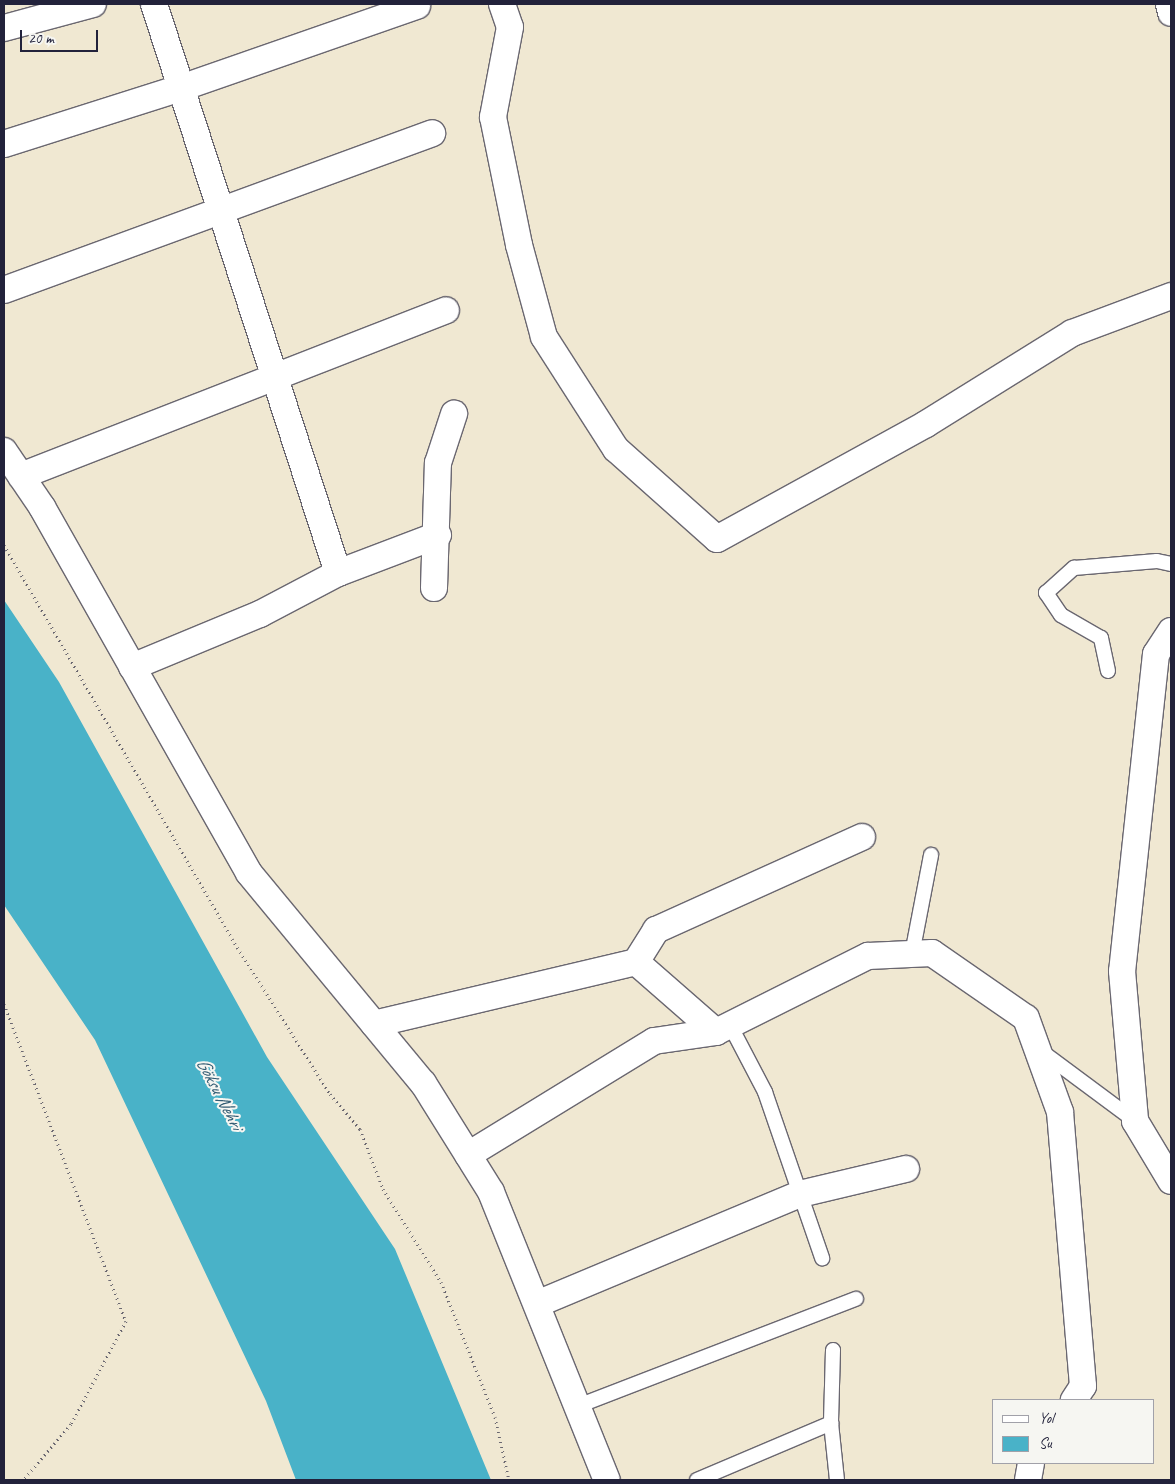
<!DOCTYPE html>
<html>
<head>
<meta charset="utf-8">
<style>
  body { margin:0 }
  #map { position:relative; width:1175px; height:1484px; overflow:hidden; background:#f0e8d2; font-family:Caveat,sans-serif }
  div>[style] { position:absolute }
  .water>* { inset:0; background:#49b2c8 }
  .path>* { height:3px; margin-top:-1.5px; transform-origin:0; background:repeating-linear-gradient(90deg,#6a6770 0 1px,transparent 0 5px) }
  .roads { filter:drop-shadow(1px 0 #6a6770) drop-shadow(-1px 0 #6a6770) drop-shadow(0 1px #6a6770) drop-shadow(0 -1px #6a6770) }
  .lane>* { height:14px; margin:-7px; padding:0 7px; transform-origin:7px; border-radius:7px; background:#fff }
  .street>* { height:26px; margin:-13px; padding:0 13px; transform-origin:13px; border-radius:13px; background:#fff }
  span { translate:-50% -50%; white-space:nowrap; text-align:center; line-height:1.15; -webkit-text-stroke:4px #f6f6f2; paint-order:stroke }
  .water-label { font-size:19px; color:#325c73; font-style:italic }
  .frame { position:absolute; inset:0; border:5px solid #22223b; pointer-events:none }
  .legend { position:absolute; left:992px; top:1399px; width:162px; height:65px; box-sizing:border-box; background:#f6f6f2; border:1px solid #a1a1a9; margin:0; padding:6px 9px; list-style:none; font-size:15px; color:#22223b }
  .legend li { display:flex; align-items:center; gap:10px; height:25px }
  .legend b { width:25px; border:1px solid #a1a1a9 }
  .scale { position:absolute; left:20px; top:30px; width:78px; height:22px; box-sizing:border-box; border:2px solid #22223b; border-top:0; padding-left:6px; font-size:15px; line-height:18px; white-space:nowrap; color:#22223b; -webkit-text-stroke:4px #f6f6f2; paint-order:stroke }
</style>
</head>
<body>
<div id="map">
  <div class="water">
    <div style="clip-path:polygon(4px 600px,59px 682px,267px 1057px,395px 1249px,491px 1480px,296px 1480px,266px 1401px,95px 1040px,4px 905px)"></div>
  </div>
  <div class="path">
    <div style="left:4px;top:545px;width:455px;rotate:59.9deg"></div>
    <div style="left:232px;top:939px;width:183px;rotate:57.7deg"></div>
    <div style="left:330px;top:1094px;width:46px;rotate:49.4deg"></div>
    <div style="left:360px;top:1129px;width:64px;rotate:69deg"></div>
    <div style="left:383px;top:1189px;width:110px;rotate:58.1deg"></div>
    <div style="left:441px;top:1282px;width:145px;rotate:68.2deg"></div>
    <div style="left:495px;top:1417px;width:65px;rotate:77.5deg"></div>
    <div style="left:4px;top:1004px;width:340px;rotate:69deg"></div>
    <div style="left:126px;top:1321px;width:117px;rotate:118.1deg"></div>
    <div style="left:71px;top:1424px;width:74px;rotate:130.6deg"></div>
  </div>
  <div class="roads">
    <div class="lane">
      <div style="left:1108px;top:671px;width:34px;rotate:-102deg"></div>
      <div style="left:1101px;top:638px;width:46px;rotate:-150.1deg"></div>
      <div style="left:1061px;top:615px;width:27px;rotate:-124deg"></div>
      <div style="left:1046px;top:593px;width:38px;rotate:-42deg"></div>
      <div style="left:1074px;top:568px;width:83px;rotate:-4.8deg"></div>
      <div style="left:1157px;top:561px;width:14px;rotate:12deg"></div>
      <div style="left:912px;top:954px;width:101px;rotate:-79.1deg"></div>
      <div style="left:730px;top:1025px;width:76px;rotate:62.4deg"></div>
      <div style="left:765px;top:1092px;width:176px;rotate:71deg"></div>
      <div style="left:1041px;top:1051px;width:116px;rotate:36.6deg"></div>
      <div style="left:833px;top:1350px;width:73px;rotate:91.6deg"></div>
      <div style="left:831px;top:1423px;width:57px;rotate:84deg"></div>
      <div style="left:578px;top:1406px;width:298px;rotate:-21.1deg"></div>
      <div style="left:697px;top:1480px;width:146px;rotate:-23deg"></div>
    </div>
    <div class="street">
      <div style="left:154px;top:4px;width:598px;rotate:72.08deg"></div>
      <div style="left:502px;top:4px;width:24px;rotate:71deg"></div>
      <div style="left:510px;top:27px;width:92px;rotate:100.7deg"></div>
      <div style="left:493px;top:117px;width:131px;rotate:78.5deg"></div>
      <div style="left:519px;top:245px;width:95px;rotate:74.8deg"></div>
      <div style="left:544px;top:337px;width:133px;rotate:57.3deg"></div>
      <div style="left:616px;top:449px;width:135px;rotate:41.7deg"></div>
      <div style="left:717px;top:539px;width:239px;rotate:-28.8deg"></div>
      <div style="left:926px;top:424px;width:172px;rotate:-31.9deg"></div>
      <div style="left:1072px;top:333px;width:106px;rotate:-20.5deg"></div>
      <div style="left:1169px;top:4px;width:9px;rotate:77deg"></div>
      <div style="left:4px;top:28px;width:92px;rotate:-15.1deg"></div>
      <div style="left:4px;top:144px;width:186px;rotate:-17.6deg"></div>
      <div style="left:181px;top:88px;width:250px;rotate:-19.2deg"></div>
      <div style="left:4px;top:290px;width:456px;rotate:-20.1deg"></div>
      <div style="left:4px;top:451px;width:68px;rotate:55.8deg"></div>
      <div style="left:42px;top:507px;width:420px;rotate:60.5deg"></div>
      <div style="left:249px;top:873px;width:273px;rotate:50.4deg"></div>
      <div style="left:423px;top:1083px;width:128px;rotate:58deg"></div>
      <div style="left:491px;top:1192px;width:310px;rotate:68.1deg"></div>
      <div style="left:21px;top:476px;width:456px;rotate:-21.3deg"></div>
      <div style="left:434px;top:588px;width:125px;rotate:-88.2deg"></div>
      <div style="left:438px;top:463px;width:52px;rotate:-71.9deg"></div>
      <div style="left:1171px;top:631px;width:27px;rotate:123deg"></div>
      <div style="left:1156px;top:654px;width:319px;rotate:96.1deg"></div>
      <div style="left:1122px;top:971px;width:151px;rotate:85deg"></div>
      <div style="left:1135px;top:1121px;width:70px;rotate:59deg"></div>
      <div style="left:132px;top:667px;width:139px;rotate:-22.5deg"></div>
      <div style="left:260px;top:614px;width:88px;rotate:-27.7deg"></div>
      <div style="left:338px;top:573px;width:107px;rotate:-20.8deg"></div>
      <div style="left:636px;top:962px;width:106px;rotate:41.2deg"></div>
      <div style="left:374px;top:1024px;width:269px;rotate:-13.3deg"></div>
      <div style="left:636px;top:962px;width:38px;rotate:-58deg"></div>
      <div style="left:656px;top:930px;width:226px;rotate:-24.3deg"></div>
      <div style="left:468px;top:1155px;width:218px;rotate:-31.5deg"></div>
      <div style="left:654px;top:1041px;width:63px;rotate:-8.3deg"></div>
      <div style="left:716px;top:1032px;width:170px;rotate:-26.6deg"></div>
      <div style="left:868px;top:956px;width:64px;rotate:-2.7deg"></div>
      <div style="left:932px;top:953px;width:114px;rotate:34.7deg"></div>
      <div style="left:1026px;top:1018px;width:100px;rotate:70.1deg"></div>
      <div style="left:1060px;top:1112px;width:275px;rotate:85.2deg"></div>
      <div style="left:1083px;top:1386px;width:17px;rotate:123deg"></div>
      <div style="left:537px;top:1304px;width:285px;rotate:-22.7deg"></div>
      <div style="left:800px;top:1194px;width:109px;rotate:-13.3deg"></div>
      <div style="left:1028px;top:1480px;width:17px;rotate:-80deg"></div>
    </div>
  </div>
  <div class="water-label">
    <span style="left:219px;top:1094px;rotate:62deg">Göksu Nehri</span>
  </div>
  <div class="frame"></div>
  <ul class="legend">
  <li><b style="height:6px;background:#fff"></b>Yol</li>
  <li><b style="height:14px;background:#49b2c8"></b>Su</li>
  </ul>
  <div class="scale">20 m</div>
</div>
</body>
</html>
